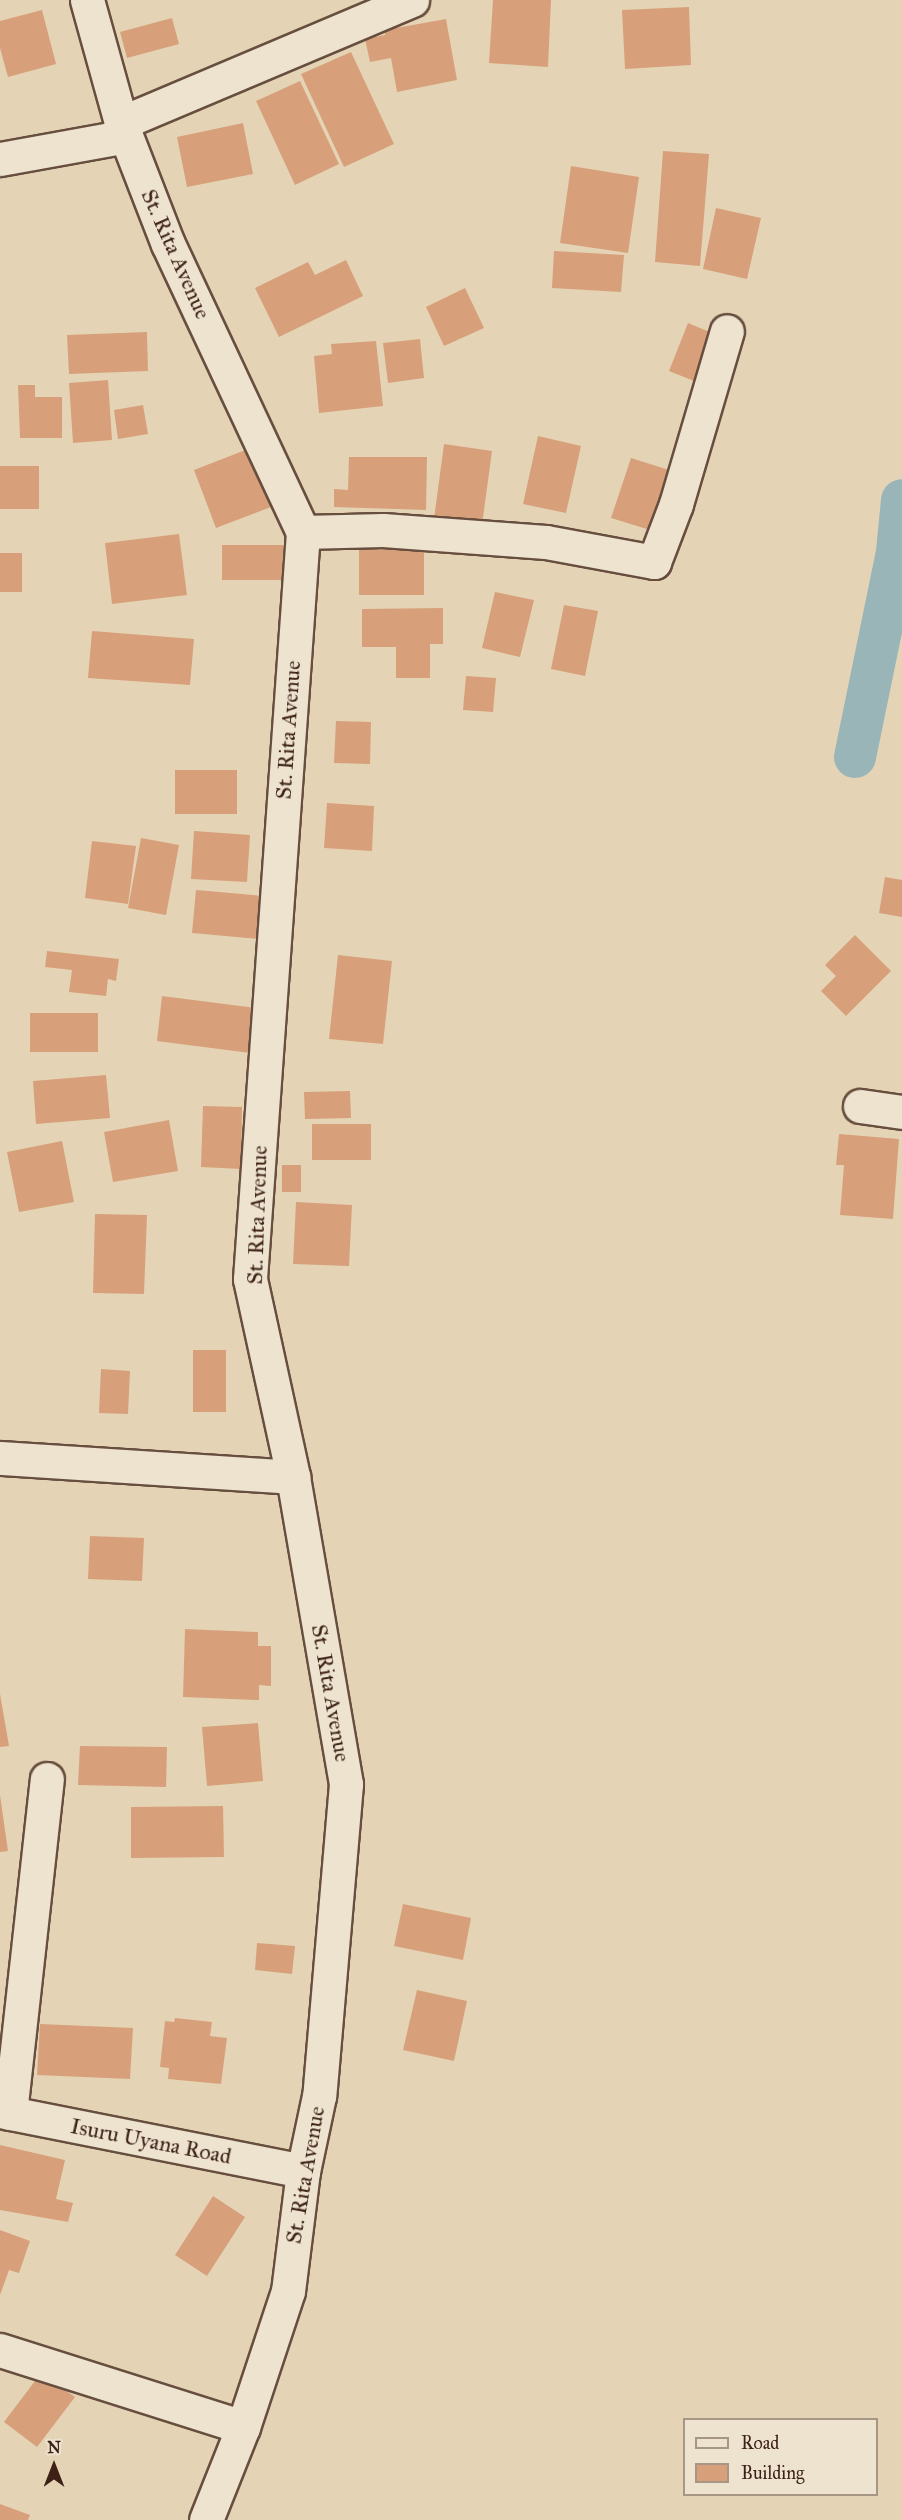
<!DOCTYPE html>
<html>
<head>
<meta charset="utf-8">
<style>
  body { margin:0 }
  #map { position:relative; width:902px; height:2520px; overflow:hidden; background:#e4d4b5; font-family:"IM FELL Great Primer",serif }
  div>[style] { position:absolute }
  .canal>* { height:42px; margin:-21px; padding:0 21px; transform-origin:21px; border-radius:21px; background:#9ab5b8 }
  .building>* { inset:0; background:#d7a07b }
  .roads { filter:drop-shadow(2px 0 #674e3e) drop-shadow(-2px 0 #674e3e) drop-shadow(0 2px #674e3e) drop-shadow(0 -2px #674e3e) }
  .minor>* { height:33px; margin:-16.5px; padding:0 16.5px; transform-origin:16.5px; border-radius:16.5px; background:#ede3cf }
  span { translate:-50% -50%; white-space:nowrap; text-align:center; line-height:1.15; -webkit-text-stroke:4.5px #ede3cf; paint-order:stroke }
  .street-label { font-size:22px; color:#3d2117 }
  .legend { position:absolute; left:683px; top:2418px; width:195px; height:78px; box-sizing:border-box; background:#ede3cf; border:2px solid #a79585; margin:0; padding:8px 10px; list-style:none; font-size:18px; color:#3d2117 }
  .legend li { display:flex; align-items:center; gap:12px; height:30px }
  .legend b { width:30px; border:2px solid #a79585 }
  .north { position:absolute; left:24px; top:2436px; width:60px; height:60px; -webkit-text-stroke:4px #ede3cf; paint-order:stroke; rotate:0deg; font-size:16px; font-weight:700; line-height:24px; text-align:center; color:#3d2117 }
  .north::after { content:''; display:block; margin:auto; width:21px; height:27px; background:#3d2117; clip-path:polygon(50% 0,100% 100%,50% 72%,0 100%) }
</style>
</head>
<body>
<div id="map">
  <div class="canal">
    <div style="left:855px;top:757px;width:209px;rotate:-78.4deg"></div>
    <div style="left:897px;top:552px;width:52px;rotate:-84.5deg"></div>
  </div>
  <div class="building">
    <div style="clip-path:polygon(493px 0,551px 0,548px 67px,489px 63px)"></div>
    <div style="clip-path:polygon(689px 7px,691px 65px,625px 69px,622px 10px)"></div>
    <div style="clip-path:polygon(42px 10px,56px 64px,8px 77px,0 48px,0 21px)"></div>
    <div style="clip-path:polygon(172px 18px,179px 44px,127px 58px,120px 32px)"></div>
    <div style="clip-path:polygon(446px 19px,457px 80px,397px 92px,391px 58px,370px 62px,365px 39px,385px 35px,385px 30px)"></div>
    <div style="clip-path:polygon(351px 52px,394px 144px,344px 167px,301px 74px)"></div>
    <div style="clip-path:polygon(300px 81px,339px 164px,295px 185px,256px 101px)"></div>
    <div style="clip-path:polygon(243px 123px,253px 174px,187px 187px,177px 137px)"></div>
    <div style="clip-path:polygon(663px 151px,709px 154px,700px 266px,655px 262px)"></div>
    <div style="clip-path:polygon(571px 166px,639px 177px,628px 253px,560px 243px)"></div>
    <div style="clip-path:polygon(716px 208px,761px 218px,747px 279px,703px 269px)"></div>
    <div style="clip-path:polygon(554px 251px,624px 255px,621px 292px,552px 288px)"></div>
    <div style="clip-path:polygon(346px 260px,363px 296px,279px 337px,255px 288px,308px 262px,315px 275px)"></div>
    <div style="clip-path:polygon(465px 288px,484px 328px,444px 346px,426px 307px)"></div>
    <div style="clip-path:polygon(688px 323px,717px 335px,699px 383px,669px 371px)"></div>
    <div style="clip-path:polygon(147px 332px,148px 371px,69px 374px,67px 335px)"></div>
    <div style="clip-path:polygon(420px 339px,424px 378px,388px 383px,383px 343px)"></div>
    <div style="clip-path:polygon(376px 341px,383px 406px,319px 413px,314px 356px,332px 354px,331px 344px)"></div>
    <div style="clip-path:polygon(108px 380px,112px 440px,73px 443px,69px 383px)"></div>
    <div style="clip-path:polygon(18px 385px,35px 385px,35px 397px,62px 397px,62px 438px,20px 438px)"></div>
    <div style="clip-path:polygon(143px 405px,148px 434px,118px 439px,114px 410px)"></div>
    <div style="clip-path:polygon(538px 436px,581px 446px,566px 513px,523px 504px)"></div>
    <div style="clip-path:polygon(444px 444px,492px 451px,482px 525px,434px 519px)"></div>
    <div style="clip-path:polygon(248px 449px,271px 507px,216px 528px,194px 470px)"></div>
    <div style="clip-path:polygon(349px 457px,427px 457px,426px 510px,334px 507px,334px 489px,348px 490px)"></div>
    <div style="clip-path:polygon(631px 458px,669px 470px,650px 530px,611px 518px)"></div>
    <div style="clip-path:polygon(0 466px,39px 466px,39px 509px,0 509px)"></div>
    <div style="clip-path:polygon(179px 534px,187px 595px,112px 604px,105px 543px)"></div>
    <div style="clip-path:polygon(222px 545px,286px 545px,286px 580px,222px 580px)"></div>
    <div style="clip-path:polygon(359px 546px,424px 546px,424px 595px,359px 595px)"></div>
    <div style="clip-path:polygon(0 553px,22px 553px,22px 592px,0 592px)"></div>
    <div style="clip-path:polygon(495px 592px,534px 600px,520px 657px,482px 648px)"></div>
    <div style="clip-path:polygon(564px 605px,598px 611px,585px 676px,551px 669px)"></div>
    <div style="clip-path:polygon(443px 608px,443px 644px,430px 644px,430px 678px,396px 678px,396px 647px,362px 647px,362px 609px)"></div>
    <div style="clip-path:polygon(92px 631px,194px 639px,190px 685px,88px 678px)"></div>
    <div style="clip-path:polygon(466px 676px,496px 678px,493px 712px,463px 710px)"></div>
    <div style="clip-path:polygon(336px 721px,371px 722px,370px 764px,334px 763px)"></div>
    <div style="clip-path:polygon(175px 770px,237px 770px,237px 814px,175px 814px)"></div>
    <div style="clip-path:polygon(327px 803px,374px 806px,372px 851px,324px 848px)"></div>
    <div style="clip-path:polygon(194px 831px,250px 835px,247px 882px,191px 879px)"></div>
    <div style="clip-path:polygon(141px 838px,179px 845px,166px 915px,128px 908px)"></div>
    <div style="clip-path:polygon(92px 841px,136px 846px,128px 904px,85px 898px)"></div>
    <div style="clip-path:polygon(885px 877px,902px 880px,902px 917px,879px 913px)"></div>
    <div style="clip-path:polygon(196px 890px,275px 897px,271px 940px,192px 933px)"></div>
    <div style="clip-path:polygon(855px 935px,891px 971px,846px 1016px,821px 991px,836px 976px,825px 965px)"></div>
    <div style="clip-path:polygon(47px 951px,119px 959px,116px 981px,108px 979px,106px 996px,69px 992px,72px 970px,45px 967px)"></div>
    <div style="clip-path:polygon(338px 955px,392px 961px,383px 1044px,329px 1039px)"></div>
    <div style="clip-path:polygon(162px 996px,263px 1009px,258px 1054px,157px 1041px)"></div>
    <div style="clip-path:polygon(30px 1013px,98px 1013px,98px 1052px,30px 1052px)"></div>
    <div style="clip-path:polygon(106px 1075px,110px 1118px,36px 1124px,33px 1081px)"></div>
    <div style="clip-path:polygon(350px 1091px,351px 1118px,305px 1119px,304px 1092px)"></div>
    <div style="clip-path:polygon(203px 1106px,242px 1107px,241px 1169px,201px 1167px)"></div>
    <div style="clip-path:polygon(169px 1120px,178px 1171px,113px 1182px,104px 1132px)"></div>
    <div style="clip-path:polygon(312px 1124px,371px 1124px,371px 1160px,312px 1160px)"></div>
    <div style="clip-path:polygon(839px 1134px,899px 1139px,893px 1219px,840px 1215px,844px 1165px,836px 1165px)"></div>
    <div style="clip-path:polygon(62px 1141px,74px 1202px,19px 1212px,7px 1152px)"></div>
    <div style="clip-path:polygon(282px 1165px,301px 1165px,301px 1192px,282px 1192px)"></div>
    <div style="clip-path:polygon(296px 1202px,352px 1205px,349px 1266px,293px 1264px)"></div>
    <div style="clip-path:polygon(95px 1214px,147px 1215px,144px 1294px,93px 1293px)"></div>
    <div style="clip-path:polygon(193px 1350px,226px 1350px,226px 1412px,193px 1412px)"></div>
    <div style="clip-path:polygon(101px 1369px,130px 1371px,128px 1414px,99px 1413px)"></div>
    <div style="clip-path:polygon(90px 1536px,144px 1538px,142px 1581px,88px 1579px)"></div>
    <div style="clip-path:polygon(185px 1629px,258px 1632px,258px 1646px,271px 1646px,271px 1686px,259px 1685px,259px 1700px,183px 1697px)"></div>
    <div style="clip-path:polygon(0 1694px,9px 1746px,0 1747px)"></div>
    <div style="clip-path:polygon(258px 1723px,263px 1781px,207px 1786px,202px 1727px)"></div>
    <div style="clip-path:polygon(80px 1746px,167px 1747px,166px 1787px,78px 1785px)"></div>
    <div style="clip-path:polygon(0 1795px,8px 1851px,0 1852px)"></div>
    <div style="clip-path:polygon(223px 1806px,224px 1857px,131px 1858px,131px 1807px)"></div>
    <div style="clip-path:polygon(403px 1904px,471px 1918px,463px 1960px,394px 1946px)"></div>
    <div style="clip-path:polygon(257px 1943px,295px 1946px,292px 1974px,255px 1970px)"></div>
    <div style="clip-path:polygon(417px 1990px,467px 2001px,454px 2061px,403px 2050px)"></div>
    <div style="clip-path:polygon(175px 2018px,212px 2022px,210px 2036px,227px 2038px,221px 2084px,168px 2079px,169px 2068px,160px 2067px,165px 2021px,174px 2022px)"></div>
    <div style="clip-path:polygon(40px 2024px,133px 2028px,130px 2079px,37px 2075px)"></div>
    <div style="clip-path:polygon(0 2145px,65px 2160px,56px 2199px,73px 2203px,68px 2222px,0 2210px)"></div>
    <div style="clip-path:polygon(213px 2196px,245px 2217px,207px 2276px,175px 2255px)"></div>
    <div style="clip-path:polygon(0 2230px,30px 2241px,19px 2273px,9px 2270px,0 2295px)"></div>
    <div style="clip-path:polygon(41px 2373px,75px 2397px,37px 2447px,4px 2422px)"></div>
    <div style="clip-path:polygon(0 2504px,30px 2515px,28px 2520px,0 2520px)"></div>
  </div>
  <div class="roads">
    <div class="minor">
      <div style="left:87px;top:0;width:128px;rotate:74.5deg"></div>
      <div style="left:121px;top:123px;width:130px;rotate:68.8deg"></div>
      <div style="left:168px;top:244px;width:318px;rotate:64.9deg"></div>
      <div style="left:303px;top:532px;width:749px;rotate:94.06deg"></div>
      <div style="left:250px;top:1279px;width:203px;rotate:77.7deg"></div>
      <div style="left:293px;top:1477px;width:312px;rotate:80.2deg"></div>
      <div style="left:346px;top:1784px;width:313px;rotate:94.9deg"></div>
      <div style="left:319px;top:2096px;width:77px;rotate:102deg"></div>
      <div style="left:303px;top:2171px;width:121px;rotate:97.1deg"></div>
      <div style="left:288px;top:2291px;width:143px;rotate:108.3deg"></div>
      <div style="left:243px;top:2427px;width:100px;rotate:111.7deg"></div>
      <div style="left:121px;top:123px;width:316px;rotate:-22.9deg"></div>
      <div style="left:0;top:159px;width:128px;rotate:-10.3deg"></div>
      <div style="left:303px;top:532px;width:80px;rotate:-1.4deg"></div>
      <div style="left:383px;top:530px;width:163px;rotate:4.2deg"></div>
      <div style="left:546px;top:542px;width:110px;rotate:10.5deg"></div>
      <div style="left:654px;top:562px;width:62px;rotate:-69.2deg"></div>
      <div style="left:676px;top:504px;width:180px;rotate:-73.6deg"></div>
      <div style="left:860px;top:1106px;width:42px;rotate:8.1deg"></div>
      <div style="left:0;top:1458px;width:294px;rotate:3.7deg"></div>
      <div style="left:0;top:2111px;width:309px;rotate:11.2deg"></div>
      <div style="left:10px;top:2113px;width:336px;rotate:-83.7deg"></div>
      <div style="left:0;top:2350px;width:255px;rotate:17.6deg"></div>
    </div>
  </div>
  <div class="street-label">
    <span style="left:176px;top:254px;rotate:66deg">St. Rita Avenue</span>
    <span style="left:288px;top:730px;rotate:-86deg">St. Rita Avenue</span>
    <span style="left:257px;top:1215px;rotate:-88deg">St. Rita Avenue</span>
    <span style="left:331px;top:1693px;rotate:80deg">St. Rita Avenue</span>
    <span style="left:151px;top:2141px;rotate:11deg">Isuru Uyana Road</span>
    <span style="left:305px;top:2175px;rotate:-80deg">St. Rita Avenue</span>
  </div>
  <ul class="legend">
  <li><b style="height:8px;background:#ede3cf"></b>Road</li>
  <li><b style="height:16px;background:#d7a07b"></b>Building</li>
  </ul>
  <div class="north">N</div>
</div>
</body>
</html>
